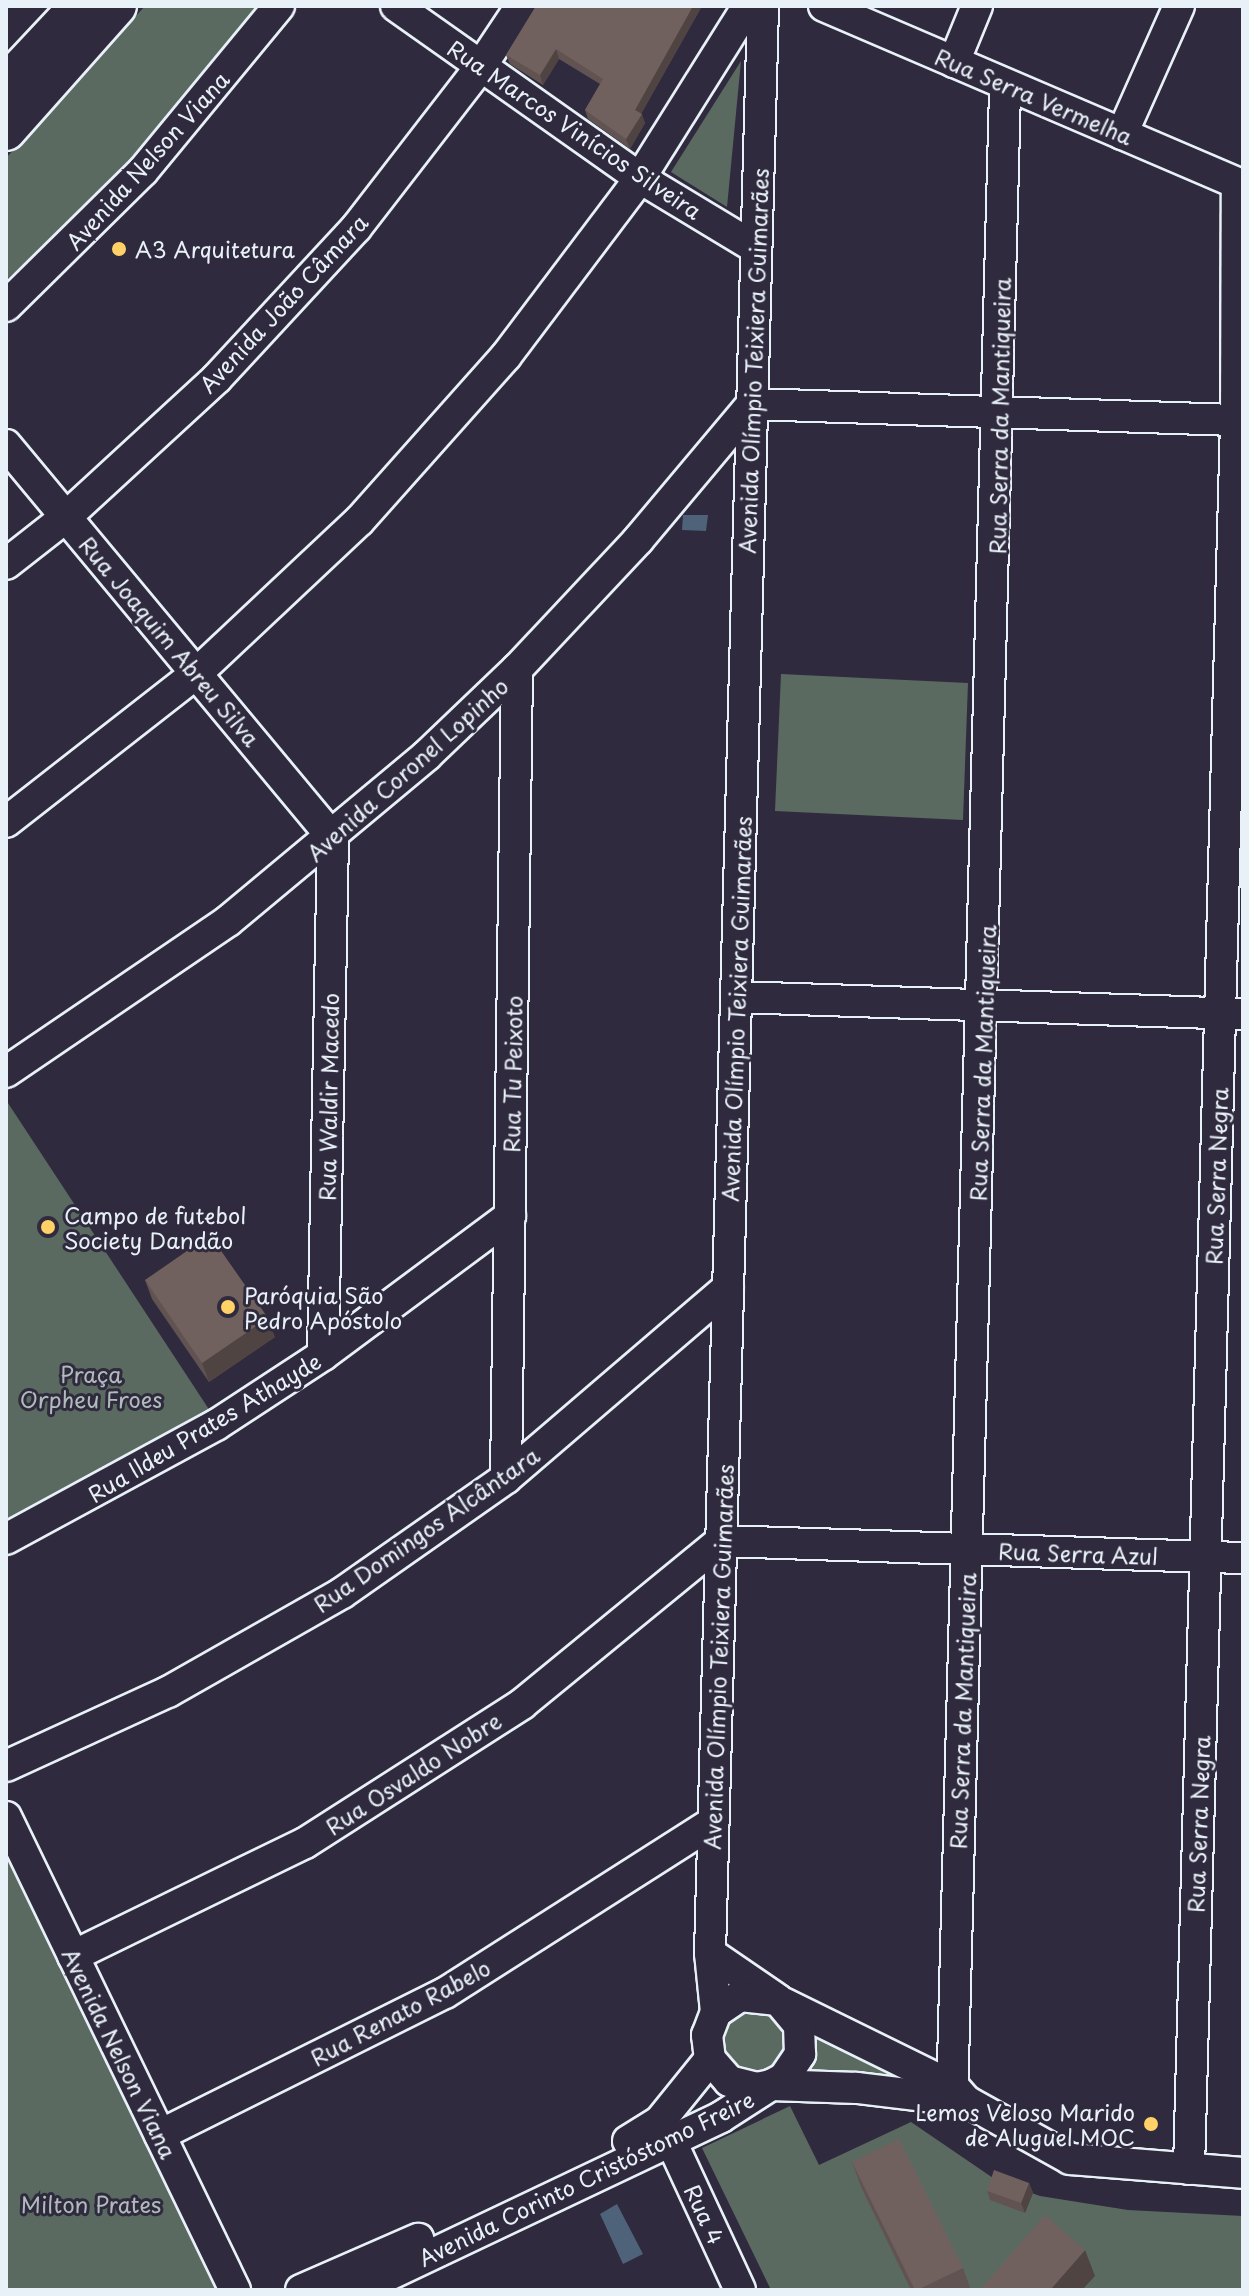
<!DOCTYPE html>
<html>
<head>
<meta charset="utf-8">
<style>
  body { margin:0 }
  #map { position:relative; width:1249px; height:2296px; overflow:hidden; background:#2f2a3d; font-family:"Playpen Sans",sans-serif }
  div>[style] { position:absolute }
  .green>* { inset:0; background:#5b6a60 }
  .water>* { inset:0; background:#4e627a }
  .roads { filter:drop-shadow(2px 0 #e8f1f8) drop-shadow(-2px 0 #e8f1f8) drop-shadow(0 2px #e8f1f8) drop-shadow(0 -2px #e8f1f8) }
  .minor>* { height:30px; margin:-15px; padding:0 15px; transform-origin:15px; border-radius:15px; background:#2f2a3d }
  .major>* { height:38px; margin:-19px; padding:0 19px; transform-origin:19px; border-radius:19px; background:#2f2a3d }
  .wall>* { inset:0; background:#615351 }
  .shaded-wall>* { inset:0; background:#4f4442 }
  .building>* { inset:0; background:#71615e }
  .dots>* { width:22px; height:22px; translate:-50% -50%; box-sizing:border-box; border:4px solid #2f2a3d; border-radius:50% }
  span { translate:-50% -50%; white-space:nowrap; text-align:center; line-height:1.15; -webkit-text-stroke:6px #2f2a3d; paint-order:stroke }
  .street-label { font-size:22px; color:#e8f1f8 }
  .poi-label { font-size:22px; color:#e8f1f8 }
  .left { translate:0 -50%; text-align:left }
  .right { translate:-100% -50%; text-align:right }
  .park-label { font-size:22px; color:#b0bbbb }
  .frame { position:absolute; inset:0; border:8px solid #e8f1f8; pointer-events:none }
</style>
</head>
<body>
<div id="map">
  <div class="green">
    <div style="clip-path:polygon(145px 6px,258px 6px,214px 66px,86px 208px,6px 280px,6px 158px)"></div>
    <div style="clip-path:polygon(741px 61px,727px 207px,671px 172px)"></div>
    <div style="clip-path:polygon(781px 674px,968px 683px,963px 820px,775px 811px)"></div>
    <div style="clip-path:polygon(6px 1100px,212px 1414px,6px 1532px)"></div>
    <div style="clip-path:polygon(6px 1838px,228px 2290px,6px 2290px)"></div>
    <div style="clip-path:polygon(740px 2000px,791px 2018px,786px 2070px,732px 2076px,713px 2028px)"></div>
    <div style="clip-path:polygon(804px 2028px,935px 2092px,797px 2070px)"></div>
    <div style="clip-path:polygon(790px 2106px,819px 2165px,911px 2122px,996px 2180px,1040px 2196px,1128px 2210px,1243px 2216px,1243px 2290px,771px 2290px,702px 2148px)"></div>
  </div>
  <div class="water">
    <div style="clip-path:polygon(683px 515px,708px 515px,706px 531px,682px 530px)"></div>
    <div style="clip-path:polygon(617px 2204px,643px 2254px,623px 2264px,600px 2214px)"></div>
  </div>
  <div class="roads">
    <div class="minor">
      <div style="left:396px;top:6px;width:299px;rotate:35.2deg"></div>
      <div style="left:640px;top:178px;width:135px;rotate:31.1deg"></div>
      <div style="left:824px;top:6px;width:456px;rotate:23.2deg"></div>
      <div style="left:954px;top:62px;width:61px;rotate:-67.7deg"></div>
      <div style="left:1122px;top:134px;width:140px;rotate:-66deg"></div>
      <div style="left:6px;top:306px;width:192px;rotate:-44.6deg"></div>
      <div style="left:143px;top:171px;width:214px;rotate:-50.5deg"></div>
      <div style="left:6px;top:445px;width:511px;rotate:50.24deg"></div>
      <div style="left:333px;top:838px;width:517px;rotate:91.11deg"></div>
      <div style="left:6px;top:564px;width:76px;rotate:-38.1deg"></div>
      <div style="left:66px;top:517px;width:205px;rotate:-42.6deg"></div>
      <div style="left:217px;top:378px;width:205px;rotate:-47.2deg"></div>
      <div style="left:356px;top:228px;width:205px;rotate:-52.3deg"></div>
      <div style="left:481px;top:66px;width:72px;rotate:-56.3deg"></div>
      <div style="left:6px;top:822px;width:242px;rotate:-38deg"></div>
      <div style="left:197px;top:673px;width:222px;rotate:-43.2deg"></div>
      <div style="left:359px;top:521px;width:221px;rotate:-48.3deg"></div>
      <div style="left:506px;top:356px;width:223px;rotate:-53deg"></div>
      <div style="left:640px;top:178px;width:203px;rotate:-57.9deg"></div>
      <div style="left:736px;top:997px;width:507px;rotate:1.92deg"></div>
      <div style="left:6px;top:1072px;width:268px;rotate:-34.2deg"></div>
      <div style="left:228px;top:921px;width:259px;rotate:-39.8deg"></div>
      <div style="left:427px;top:755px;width:124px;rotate:-43.7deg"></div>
      <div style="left:517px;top:669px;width:177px;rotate:-46.8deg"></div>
      <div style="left:638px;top:540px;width:177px;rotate:-50deg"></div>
      <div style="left:752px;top:404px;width:491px;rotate:1.9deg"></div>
      <div style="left:506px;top:1478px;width:809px;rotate:-89.22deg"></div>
      <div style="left:6px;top:1539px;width:239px;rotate:-28.5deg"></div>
      <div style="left:216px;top:1425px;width:128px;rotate:-33.2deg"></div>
      <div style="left:323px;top:1355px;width:233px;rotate:-36.6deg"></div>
      <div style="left:6px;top:1766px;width:178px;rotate:-24.6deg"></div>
      <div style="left:168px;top:1692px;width:200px;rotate:-29.6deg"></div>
      <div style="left:342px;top:1593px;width:200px;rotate:-35deg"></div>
      <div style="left:506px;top:1478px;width:292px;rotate:-40.6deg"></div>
      <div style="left:6px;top:1817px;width:526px;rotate:64.17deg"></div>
      <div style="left:710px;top:1953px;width:78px;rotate:34.5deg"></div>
      <div style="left:73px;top:1956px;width:258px;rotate:-26deg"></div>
      <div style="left:305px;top:1843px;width:258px;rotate:-32.6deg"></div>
      <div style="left:522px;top:1704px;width:257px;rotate:-39.3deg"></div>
      <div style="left:721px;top:1541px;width:522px;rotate:1.87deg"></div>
      <div style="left:783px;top:2003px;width:191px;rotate:26.2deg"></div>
      <div style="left:954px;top:2087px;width:18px;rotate:49deg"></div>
      <div style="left:966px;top:2101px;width:119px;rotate:29.1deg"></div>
      <div style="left:1070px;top:2159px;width:174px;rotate:4.6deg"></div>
      <div style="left:716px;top:2012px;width:59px;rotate:-95.8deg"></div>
      <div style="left:710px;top:1953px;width:1948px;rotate:-88.44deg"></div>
      <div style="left:952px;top:2101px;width:2017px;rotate:-88.49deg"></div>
      <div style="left:160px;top:2135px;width:318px;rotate:-26.5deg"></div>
      <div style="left:445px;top:1993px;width:318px;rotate:-32.5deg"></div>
      <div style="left:670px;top:2139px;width:166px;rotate:65.1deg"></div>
      <div style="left:628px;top:2141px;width:38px;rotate:-32deg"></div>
      <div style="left:660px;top:2121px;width:80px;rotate:-51.1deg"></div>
      <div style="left:1189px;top:2169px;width:1750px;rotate:-88.46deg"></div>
      <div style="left:1236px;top:420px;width:236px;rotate:-89.8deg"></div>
      <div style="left:301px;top:2290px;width:128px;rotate:-23.6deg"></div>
      <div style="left:357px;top:2290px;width:403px;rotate:-25.4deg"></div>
      <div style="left:721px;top:2117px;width:59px;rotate:-32.6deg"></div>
      <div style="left:771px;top:2085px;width:15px;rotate:-28deg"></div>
      <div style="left:784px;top:2078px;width:29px;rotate:-56deg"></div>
      <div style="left:800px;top:2054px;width:29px;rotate:-92deg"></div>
      <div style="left:799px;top:2025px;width:33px;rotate:-130deg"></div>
      <div style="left:778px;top:2000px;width:38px;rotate:-174deg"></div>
      <div style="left:740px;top:1996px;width:29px;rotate:146deg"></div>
      <div style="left:716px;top:2012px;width:25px;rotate:111deg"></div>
      <div style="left:707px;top:2035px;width:24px;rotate:83deg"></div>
      <div style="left:710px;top:2059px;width:29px;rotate:49deg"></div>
      <div style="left:729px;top:2081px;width:29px;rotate:14deg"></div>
      <div style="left:757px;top:2088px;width:14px;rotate:-12deg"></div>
      <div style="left:771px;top:2085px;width:86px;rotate:2deg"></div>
      <div style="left:857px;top:2088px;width:110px;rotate:6.8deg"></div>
    </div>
    <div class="major">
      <div style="left:6px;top:84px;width:107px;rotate:-46.9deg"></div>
      <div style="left:6px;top:131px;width:167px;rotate:-48.4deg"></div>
    </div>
  </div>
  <div class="wall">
    <div style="clip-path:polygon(536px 6px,702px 6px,641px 114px,645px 123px,630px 149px,588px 119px,585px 110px,600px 84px,559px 59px,543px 85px,510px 64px,506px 55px)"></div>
    <div style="clip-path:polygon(145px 1280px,275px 1337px,209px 1382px,152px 1299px)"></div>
    <div style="clip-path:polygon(852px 2162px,963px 2268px,971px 2290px,911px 2290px,862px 2189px)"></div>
    <div style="clip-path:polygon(1029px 2183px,1033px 2193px,1025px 2213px,990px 2200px,987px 2191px)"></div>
  </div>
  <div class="shaded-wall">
    <div style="clip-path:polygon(693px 6px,702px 6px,638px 119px,635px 110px)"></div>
    <div style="clip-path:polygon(556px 49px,559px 59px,543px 85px,540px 75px)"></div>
    <div style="clip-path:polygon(642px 114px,645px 123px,630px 149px,626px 139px)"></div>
    <div style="clip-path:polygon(268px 1318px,275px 1337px,209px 1382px,202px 1363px)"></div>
    <div style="clip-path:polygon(1029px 2183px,1033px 2193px,1025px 2213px,1021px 2203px)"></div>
    <div style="clip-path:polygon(1085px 2250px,1095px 2276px,1082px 2290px,1050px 2290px)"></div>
  </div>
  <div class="building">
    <div style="clip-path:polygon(536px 6px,693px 6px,635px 110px,642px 114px,626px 139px,585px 110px,603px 79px,556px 49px,540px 75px,506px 55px)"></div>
    <div style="clip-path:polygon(210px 1235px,268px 1318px,202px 1363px,145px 1280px)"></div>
    <div style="clip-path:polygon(899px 2139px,963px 2268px,917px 2290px,915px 2290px,852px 2162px)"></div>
    <div style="clip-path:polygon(994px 2170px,1029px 2183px,1021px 2203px,987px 2191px)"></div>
    <div style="clip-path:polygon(1045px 2215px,1085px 2250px,1050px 2290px,980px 2290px)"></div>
  </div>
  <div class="dots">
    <div style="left:119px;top:249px;background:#ffd166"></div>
    <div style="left:48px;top:1227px;background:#ffd166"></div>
    <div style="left:228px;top:1307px;background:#ffd166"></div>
    <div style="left:1151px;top:2124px;background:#ffd166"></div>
  </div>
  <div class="street-label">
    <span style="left:1034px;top:96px;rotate:23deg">Rua Serra Vermelha</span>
    <span style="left:575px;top:129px;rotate:34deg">Rua Marcos Vinícios Silveira</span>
    <span style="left:147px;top:160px;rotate:-48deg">Avenida Nelson Viana</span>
    <span style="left:283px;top:303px;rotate:-47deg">Avenida João Câmara</span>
    <span style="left:753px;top:361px;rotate:-88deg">Avenida Olímpio Teixiera Guimarães</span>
    <span style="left:999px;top:416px;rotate:-89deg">Rua Serra da Mantiqueira</span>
    <span style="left:170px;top:641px;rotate:50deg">Rua Joaquim Abreu Silva</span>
    <span style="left:407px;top:769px;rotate:-42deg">Avenida Coronel Lopinho</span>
    <span style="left:736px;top:1009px;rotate:-88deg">Avenida Olímpio Teixiera Guimarães</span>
    <span style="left:982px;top:1063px;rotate:-88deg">Rua Serra da Mantiqueira</span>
    <span style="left:512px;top:1074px;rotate:-89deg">Rua Tu Peixoto</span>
    <span style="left:328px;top:1097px;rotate:-89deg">Rua Waldir Macedo</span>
    <span style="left:1216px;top:1176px;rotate:-88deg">Rua Serra Negra</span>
    <span style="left:204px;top:1427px;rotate:-31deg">Rua Ildeu Prates Athayde</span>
    <span style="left:426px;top:1529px;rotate:-35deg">Rua Domingos Alcântara</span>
    <span style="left:1078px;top:1553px;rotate:2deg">Rua Serra Azul</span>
    <span style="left:718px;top:1657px;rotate:-88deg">Avenida Olímpio Teixiera Guimarães</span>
    <span style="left:962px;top:1711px;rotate:-88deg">Rua Serra da Mantiqueira</span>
    <span style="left:413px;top:1773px;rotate:-33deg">Rua Osvaldo Nobre</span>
    <span style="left:1198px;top:1824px;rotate:-88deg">Rua Serra Negra</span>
    <span style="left:400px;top:2012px;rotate:-28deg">Rua Renato Rabelo</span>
    <span style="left:120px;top:2053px;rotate:64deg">Avenida Nelson Viana</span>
    <span style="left:586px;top:2178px;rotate:-26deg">Avenida Corinto Cristóstomo Freire</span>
    <span style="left:705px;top:2214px;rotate:65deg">Rua 4</span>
  </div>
  <div class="poi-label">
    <span class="left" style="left:135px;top:249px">A3 Arquitetura</span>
    <span class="left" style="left:64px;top:1227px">Campo de futebol<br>Society Dandão</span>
    <span class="left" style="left:244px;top:1307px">Paróquia São<br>Pedro Apóstolo</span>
    <span class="right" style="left:1135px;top:2124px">Lemos Veloso Marido<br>de Aluguel MOC</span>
  </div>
  <div class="park-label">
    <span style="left:91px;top:1386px">Praça<br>Orpheu Froes</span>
    <span style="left:91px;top:2204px">Milton Prates</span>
  </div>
  <div class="frame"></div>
</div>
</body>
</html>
